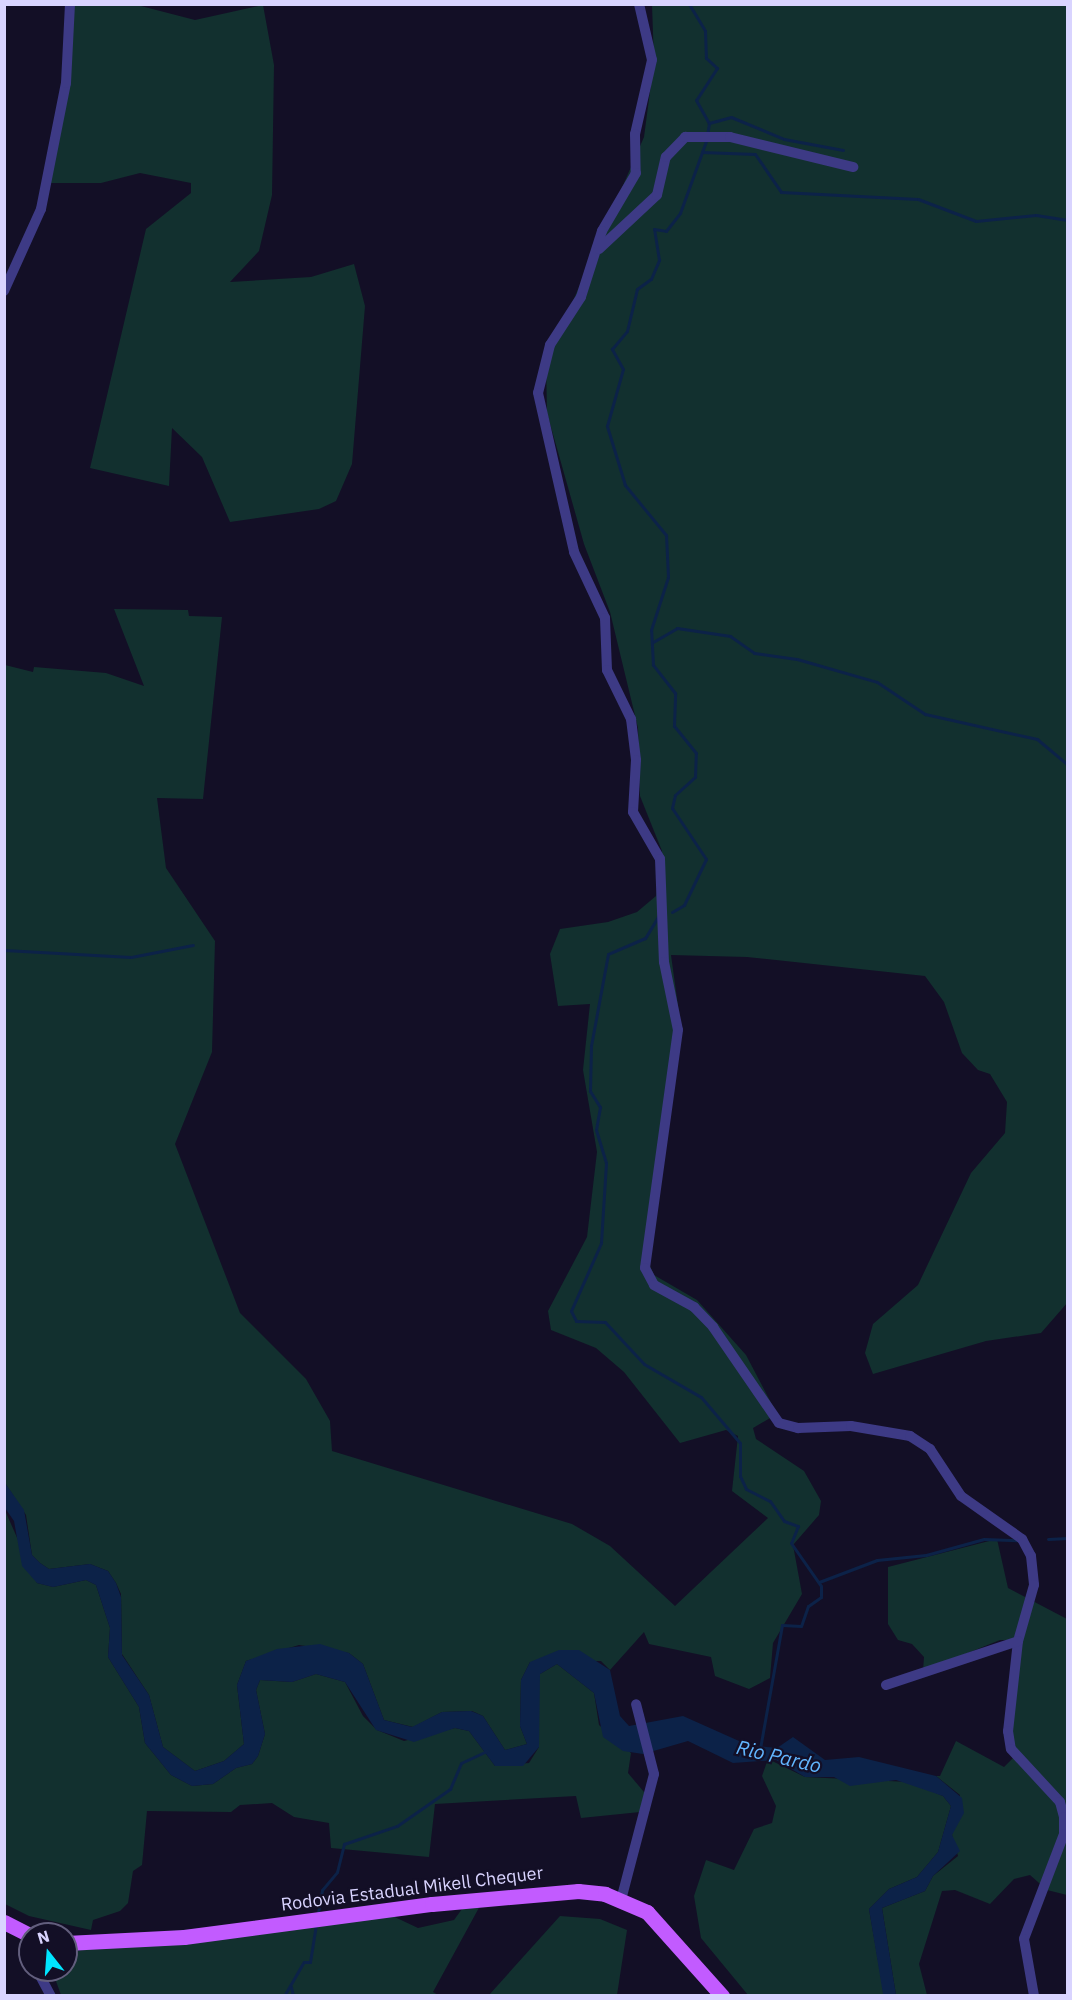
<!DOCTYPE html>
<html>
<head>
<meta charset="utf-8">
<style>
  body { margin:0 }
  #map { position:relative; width:1072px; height:2000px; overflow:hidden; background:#130f26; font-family:"IBM Plex Sans",sans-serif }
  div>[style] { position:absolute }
  .green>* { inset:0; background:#12302f }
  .water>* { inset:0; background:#0c2248 }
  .stream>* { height:3px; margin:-1.5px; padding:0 1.5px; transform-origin:1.5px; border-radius:1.5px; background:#0c2248 }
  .street>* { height:10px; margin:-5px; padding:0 5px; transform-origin:5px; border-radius:5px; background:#3d3a85 }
  .primary>* { height:15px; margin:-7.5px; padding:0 7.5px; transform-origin:7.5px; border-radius:7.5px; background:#c25bff }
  span { translate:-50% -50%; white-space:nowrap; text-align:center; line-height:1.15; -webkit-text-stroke:4.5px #130f26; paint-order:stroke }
  .street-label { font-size:18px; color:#d9d4ff }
  .water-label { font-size:20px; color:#62b6ff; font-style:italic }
  .frame { position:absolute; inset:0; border:6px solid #d9d4ff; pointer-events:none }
  .north { position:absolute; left:18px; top:1922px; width:60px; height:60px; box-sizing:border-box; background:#130f26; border:2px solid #625e7d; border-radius:50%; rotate:343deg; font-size:16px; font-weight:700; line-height:24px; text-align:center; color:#d9d4ff }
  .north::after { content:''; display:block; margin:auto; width:21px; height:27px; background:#00e5ff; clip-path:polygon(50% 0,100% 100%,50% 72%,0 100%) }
</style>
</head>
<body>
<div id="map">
  <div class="green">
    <div style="clip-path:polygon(74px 5px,137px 5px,195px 20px,263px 5px,274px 65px,272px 195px,259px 251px,230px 282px,311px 277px,354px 264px,365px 306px,352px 464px,336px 501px,319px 509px,230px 522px,202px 457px,172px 428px,169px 486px,90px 468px,146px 229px,191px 193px,191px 183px,140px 173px,101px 183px,50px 183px)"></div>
    <div style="clip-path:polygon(652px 5px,1067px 5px,1068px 1302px,1041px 1333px,986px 1341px,873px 1374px,865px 1353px,873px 1324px,918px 1285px,971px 1173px,1005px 1133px,1007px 1102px,990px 1074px,978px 1070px,962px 1053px,944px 1002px,925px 976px,747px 957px,671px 955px,679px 1013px,644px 1252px,654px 1275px,697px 1300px,746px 1355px,777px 1414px,753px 1428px,756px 1439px,804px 1471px,821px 1501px,819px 1515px,793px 1545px,802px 1594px,773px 1643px,770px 1678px,749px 1689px,715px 1676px,711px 1657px,649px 1644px,644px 1632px,610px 1670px,601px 1661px,530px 1662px,521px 1680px,520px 1726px,527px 1744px,505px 1750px,483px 1716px,472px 1711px,442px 1712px,413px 1727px,384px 1720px,363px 1664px,349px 1653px,299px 1645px,246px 1661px,237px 1685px,244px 1744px,224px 1761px,195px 1771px,163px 1747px,149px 1695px,122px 1654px,121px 1594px,116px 1583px,108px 1571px,90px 1564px,49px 1569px,40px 1563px,32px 1555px,26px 1515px,5px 1483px,5px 665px,33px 672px,34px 667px,106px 673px,144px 686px,114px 609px,188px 610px,189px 616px,222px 617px,203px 799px,157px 798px,166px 868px,215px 941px,212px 1052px,175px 1144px,240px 1313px,306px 1379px,330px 1421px,332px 1451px,572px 1524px,610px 1546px,675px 1606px,768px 1518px,732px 1491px,738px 1436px,726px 1430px,680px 1443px,624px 1372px,596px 1348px,551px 1330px,548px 1311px,587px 1237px,597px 1152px,583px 1070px,590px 1004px,558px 1006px,550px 954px,560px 929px,608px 922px,637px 912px,656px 896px,662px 851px,640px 796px,638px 728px,610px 612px,584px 544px,547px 413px,546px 363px,644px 137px,654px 61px)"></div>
    <div style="clip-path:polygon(4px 1508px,37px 1583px,53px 1587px,86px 1580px,96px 1585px,110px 1628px,108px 1657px,139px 1707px,145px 1743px,171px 1775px,192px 1786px,213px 1784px,236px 1768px,252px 1764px,258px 1756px,265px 1734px,256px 1690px,260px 1680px,292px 1682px,316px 1674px,345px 1682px,363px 1716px,377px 1730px,404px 1741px,455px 1728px,469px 1731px,495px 1766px,529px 1763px,539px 1747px,537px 1685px,540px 1674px,557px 1664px,594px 1693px,599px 1725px,631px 1753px,628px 1773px,649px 1798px,650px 1811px,581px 1818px,576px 1796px,435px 1804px,429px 1857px,331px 1848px,329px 1823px,294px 1817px,272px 1803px,240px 1805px,231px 1812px,147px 1811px,142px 1865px,133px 1871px,128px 1903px,120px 1911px,93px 1920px,91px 1930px,29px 1916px,5px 1904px)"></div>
    <div style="clip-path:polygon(997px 1539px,1008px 1588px,1067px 1619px,1067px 1895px,1047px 1890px,1030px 1875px,1014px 1879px,990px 1904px,955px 1890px,942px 1891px,919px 1964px,927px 1995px,896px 1995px,882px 1908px,925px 1891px,933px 1876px,958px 1856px,952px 1835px,960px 1795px,936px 1776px,940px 1776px,956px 1741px,1004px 1767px,1016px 1755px,1010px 1737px,1016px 1640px,1000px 1640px,923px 1671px,924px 1657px,912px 1644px,898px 1640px,888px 1624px,888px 1567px)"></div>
    <div style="clip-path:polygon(768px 1759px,805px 1777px,909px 1782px,943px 1796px,951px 1806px,938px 1852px,917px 1877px,889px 1889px,869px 1909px,884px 1995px,748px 1995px,701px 1938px,694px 1896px,706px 1860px,734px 1870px,754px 1829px,772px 1823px,776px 1806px,762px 1776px)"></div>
    <div style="clip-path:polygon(467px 1902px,481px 1904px,433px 1992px,438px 1995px,61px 1995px,52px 1970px,66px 1970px,66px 1941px,382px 1911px,418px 1928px,454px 1920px)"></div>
    <div style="clip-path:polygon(560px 1916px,600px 1919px,627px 1930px,617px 1995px,489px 1995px)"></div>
  </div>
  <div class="water">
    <div style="clip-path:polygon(5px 1483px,24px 1510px,32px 1555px,40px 1563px,49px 1569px,90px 1564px,108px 1571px,116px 1583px,121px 1597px,122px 1655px,149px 1695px,163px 1747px,195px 1771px,224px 1761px,244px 1744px,237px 1685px,246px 1661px,277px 1649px,320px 1644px,349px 1653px,363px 1664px,384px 1720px,412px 1727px,442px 1712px,471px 1711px,483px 1716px,505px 1750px,527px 1744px,520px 1726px,521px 1680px,530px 1662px,559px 1650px,579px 1650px,610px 1670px,620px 1716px,629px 1726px,683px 1716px,748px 1745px,777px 1748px,793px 1737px,825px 1760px,859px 1757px,936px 1776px,962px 1798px,964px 1813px,952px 1835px,960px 1851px,933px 1876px,925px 1891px,882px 1908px,896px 1995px,883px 1994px,869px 1909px,889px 1889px,917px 1877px,938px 1852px,951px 1806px,943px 1796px,896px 1780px,850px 1786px,834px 1777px,805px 1777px,776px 1760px,733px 1763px,688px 1741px,643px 1754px,623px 1751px,603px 1737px,594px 1693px,557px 1664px,540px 1674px,539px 1747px,523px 1766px,495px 1766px,469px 1731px,455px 1728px,414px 1742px,376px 1730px,345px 1682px,316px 1674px,292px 1682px,260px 1680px,256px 1690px,265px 1734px,258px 1756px,252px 1764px,236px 1768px,213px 1784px,192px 1786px,171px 1775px,145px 1743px,139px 1707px,108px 1657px,110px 1628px,96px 1585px,86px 1580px,53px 1587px,37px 1583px,22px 1566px,14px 1521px,5px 1508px)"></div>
  </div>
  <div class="stream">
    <div style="left:689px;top:4px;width:31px;rotate:59deg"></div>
    <div style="left:705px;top:31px;width:27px;rotate:88deg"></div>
    <div style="left:706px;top:58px;width:15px;rotate:42deg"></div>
    <div style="left:717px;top:68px;width:38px;rotate:123deg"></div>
    <div style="left:696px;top:100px;width:26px;rotate:61deg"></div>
    <div style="left:709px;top:123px;width:12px;rotate:99deg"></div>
    <div style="left:709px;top:123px;width:23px;rotate:-15deg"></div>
    <div style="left:731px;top:117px;width:57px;rotate:22.5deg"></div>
    <div style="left:784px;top:139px;width:60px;rotate:10.6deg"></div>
    <div style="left:702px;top:152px;width:53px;rotate:2.2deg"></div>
    <div style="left:755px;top:154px;width:46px;rotate:55.6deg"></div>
    <div style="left:781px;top:192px;width:137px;rotate:2.9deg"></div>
    <div style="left:918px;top:199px;width:62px;rotate:20.8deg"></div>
    <div style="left:976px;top:221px;width:60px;rotate:-5.7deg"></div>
    <div style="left:1036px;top:215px;width:32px;rotate:9deg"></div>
    <div style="left:653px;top:642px;width:28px;rotate:-30deg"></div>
    <div style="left:677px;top:628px;width:54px;rotate:8.6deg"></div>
    <div style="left:730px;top:636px;width:29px;rotate:35deg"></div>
    <div style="left:754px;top:653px;width:43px;rotate:7.9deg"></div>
    <div style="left:797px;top:659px;width:83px;rotate:16deg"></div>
    <div style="left:877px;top:682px;width:58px;rotate:33.7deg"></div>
    <div style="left:925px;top:714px;width:115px;rotate:12.6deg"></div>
    <div style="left:1037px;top:739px;width:40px;rotate:40deg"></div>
    <div style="left:672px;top:912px;width:14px;rotate:-30deg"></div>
    <div style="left:684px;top:905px;width:51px;rotate:-64.4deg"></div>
    <div style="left:706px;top:859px;width:61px;rotate:-123.7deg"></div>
    <div style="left:672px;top:808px;width:13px;rotate:-77deg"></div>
    <div style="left:675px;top:795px;width:27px;rotate:-42deg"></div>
    <div style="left:695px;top:777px;width:24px;rotate:-88deg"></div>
    <div style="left:696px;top:753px;width:35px;rotate:-129deg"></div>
    <div style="left:674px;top:726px;width:33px;rotate:-88deg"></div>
    <div style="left:675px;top:693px;width:36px;rotate:-128deg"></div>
    <div style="left:653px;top:665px;width:35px;rotate:-93deg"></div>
    <div style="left:651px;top:630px;width:56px;rotate:-72.2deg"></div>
    <div style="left:668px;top:577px;width:42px;rotate:-92.7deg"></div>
    <div style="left:666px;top:535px;width:65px;rotate:-129.4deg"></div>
    <div style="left:625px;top:485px;width:62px;rotate:-107deg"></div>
    <div style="left:607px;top:426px;width:59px;rotate:-74.3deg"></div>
    <div style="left:623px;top:369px;width:23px;rotate:-119deg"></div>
    <div style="left:612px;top:349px;width:23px;rotate:-50deg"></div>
    <div style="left:627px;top:331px;width:43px;rotate:-76.6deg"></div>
    <div style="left:637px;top:289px;width:17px;rotate:-36deg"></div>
    <div style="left:651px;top:279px;width:21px;rotate:-67deg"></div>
    <div style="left:659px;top:260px;width:31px;rotate:-99deg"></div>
    <div style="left:654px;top:229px;width:12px;rotate:9deg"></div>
    <div style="left:666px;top:231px;width:23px;rotate:-52deg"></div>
    <div style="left:680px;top:213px;width:77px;rotate:-70.1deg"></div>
    <div style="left:659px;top:915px;width:27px;rotate:121deg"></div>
    <div style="left:645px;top:938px;width:40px;rotate:156.6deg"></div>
    <div style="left:608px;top:954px;width:94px;rotate:100.5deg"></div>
    <div style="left:591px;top:1046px;width:45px;rotate:91.3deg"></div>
    <div style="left:590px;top:1091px;width:19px;rotate:58deg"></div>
    <div style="left:600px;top:1107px;width:23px;rotate:100deg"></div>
    <div style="left:596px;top:1130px;width:34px;rotate:73deg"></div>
    <div style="left:606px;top:1163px;width:80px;rotate:93.6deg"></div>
    <div style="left:601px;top:1243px;width:74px;rotate:113.8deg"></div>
    <div style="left:571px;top:1311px;width:11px;rotate:63deg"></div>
    <div style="left:576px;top:1321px;width:29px;rotate:2deg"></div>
    <div style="left:605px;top:1322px;width:57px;rotate:47.1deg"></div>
    <div style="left:644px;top:1364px;width:66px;rotate:30.1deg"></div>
    <div style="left:701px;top:1397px;width:60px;rotate:49.7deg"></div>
    <div style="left:740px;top:1443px;width:33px;rotate:90deg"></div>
    <div style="left:740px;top:1476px;width:14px;rotate:65deg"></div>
    <div style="left:746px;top:1489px;width:27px;rotate:27deg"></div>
    <div style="left:770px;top:1501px;width:24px;rotate:55deg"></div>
    <div style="left:784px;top:1521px;width:15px;rotate:20deg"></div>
    <div style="left:798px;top:1526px;width:18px;rotate:112deg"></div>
    <div style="left:791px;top:1543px;width:52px;rotate:55.1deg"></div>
    <div style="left:821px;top:1586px;width:11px;rotate:90deg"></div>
    <div style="left:821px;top:1597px;width:16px;rotate:145deg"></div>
    <div style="left:808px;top:1606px;width:21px;rotate:109deg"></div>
    <div style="left:801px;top:1626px;width:19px;rotate:-177deg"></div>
    <div style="left:782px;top:1625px;width:126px;rotate:100.1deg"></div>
    <div style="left:4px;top:950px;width:127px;rotate:3.2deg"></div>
    <div style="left:131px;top:957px;width:63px;rotate:-11deg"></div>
    <div style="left:1048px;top:1539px;width:20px;rotate:-3deg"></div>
    <div style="left:819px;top:1582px;width:62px;rotate:-20.8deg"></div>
    <div style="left:877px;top:1560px;width:49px;rotate:-5.8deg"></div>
    <div style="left:926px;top:1555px;width:60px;rotate:-15.4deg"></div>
    <div style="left:984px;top:1539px;width:33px;rotate:2deg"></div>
    <div style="left:318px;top:1913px;width:23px;rotate:-80deg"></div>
    <div style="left:322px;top:1890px;width:23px;rotate:-50deg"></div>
    <div style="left:337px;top:1872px;width:29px;rotate:-76deg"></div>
    <div style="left:344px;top:1844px;width:56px;rotate:-18.8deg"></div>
    <div style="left:397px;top:1826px;width:65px;rotate:-34.9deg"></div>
    <div style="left:450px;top:1789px;width:28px;rotate:-67deg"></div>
    <div style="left:461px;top:1763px;width:29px;rotate:-25deg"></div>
    <div style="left:291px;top:1987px;width:9px;rotate:77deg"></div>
    <div style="left:284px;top:1996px;width:39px;rotate:-60deg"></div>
    <div style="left:304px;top:1962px;width:6px"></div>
    <div style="left:310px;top:1962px;width:36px;rotate:-81deg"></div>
  </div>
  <div class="street">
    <div style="left:639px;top:4px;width:57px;rotate:76.9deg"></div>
    <div style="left:652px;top:60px;width:76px;rotate:102.9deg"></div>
    <div style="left:635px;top:134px;width:39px;rotate:89deg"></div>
    <div style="left:636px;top:173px;width:67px;rotate:120.4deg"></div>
    <div style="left:602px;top:231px;width:69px;rotate:107.7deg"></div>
    <div style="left:581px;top:297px;width:57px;rotate:122.9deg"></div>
    <div style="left:550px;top:345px;width:49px;rotate:104deg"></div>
    <div style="left:538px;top:393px;width:163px;rotate:77.2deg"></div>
    <div style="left:574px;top:552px;width:73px;rotate:64.8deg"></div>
    <div style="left:605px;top:618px;width:52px;rotate:87.8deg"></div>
    <div style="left:607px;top:670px;width:55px;rotate:63.9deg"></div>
    <div style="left:631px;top:719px;width:41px;rotate:83deg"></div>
    <div style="left:636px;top:760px;width:52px;rotate:93.3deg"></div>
    <div style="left:633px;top:812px;width:54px;rotate:60.1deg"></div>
    <div style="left:660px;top:859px;width:103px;rotate:87.8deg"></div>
    <div style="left:664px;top:962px;width:69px;rotate:78.4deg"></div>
    <div style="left:678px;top:1030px;width:240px;rotate:97.9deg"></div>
    <div style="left:645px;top:1268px;width:19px;rotate:62deg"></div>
    <div style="left:654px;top:1285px;width:46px;rotate:28.8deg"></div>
    <div style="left:694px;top:1307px;width:28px;rotate:46deg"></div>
    <div style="left:713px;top:1327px;width:116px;rotate:55.5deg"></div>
    <div style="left:779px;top:1423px;width:20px;rotate:15deg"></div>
    <div style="left:798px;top:1428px;width:53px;rotate:-2.2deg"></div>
    <div style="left:851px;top:1426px;width:60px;rotate:9.6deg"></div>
    <div style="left:910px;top:1436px;width:24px;rotate:33deg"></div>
    <div style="left:930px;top:1449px;width:56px;rotate:56.6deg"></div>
    <div style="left:961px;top:1496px;width:75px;rotate:35.2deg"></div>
    <div style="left:1022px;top:1539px;width:19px;rotate:62deg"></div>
    <div style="left:1031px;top:1556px;width:29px;rotate:84deg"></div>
    <div style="left:1034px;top:1585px;width:58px;rotate:105.9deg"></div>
    <div style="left:1018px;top:1641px;width:91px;rotate:96.3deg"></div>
    <div style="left:1008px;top:1731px;width:18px;rotate:81deg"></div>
    <div style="left:1011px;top:1749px;width:72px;rotate:47.2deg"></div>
    <div style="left:1060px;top:1802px;width:16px;rotate:75deg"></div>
    <div style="left:1064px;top:1817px;width:17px;rotate:90deg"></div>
    <div style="left:1064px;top:1834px;width:112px;rotate:110.9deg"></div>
    <div style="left:1024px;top:1939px;width:58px;rotate:80deg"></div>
    <div style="left:599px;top:249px;width:79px;rotate:-43deg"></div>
    <div style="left:657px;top:195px;width:39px;rotate:-77deg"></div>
    <div style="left:666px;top:157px;width:28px;rotate:-46deg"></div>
    <div style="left:685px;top:137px;width:45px"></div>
    <div style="left:730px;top:137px;width:127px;rotate:13.7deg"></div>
    <div style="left:4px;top:291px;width:90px;rotate:-65.7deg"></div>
    <div style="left:41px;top:209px;width:128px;rotate:-78.8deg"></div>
    <div style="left:66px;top:83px;width:79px;rotate:-87.1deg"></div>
    <div style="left:886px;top:1685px;width:139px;rotate:-18.4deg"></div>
    <div style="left:621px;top:1900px;width:130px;rotate:-75.3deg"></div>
    <div style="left:654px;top:1774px;width:72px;rotate:-104.4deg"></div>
    <div style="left:27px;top:1934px;width:16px;rotate:79deg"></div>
    <div style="left:37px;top:1970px;width:30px;rotate:62deg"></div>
  </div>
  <div class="primary">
    <div style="left:4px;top:1922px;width:29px;rotate:27deg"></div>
    <div style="left:66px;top:1943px;width:118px;rotate:-2.9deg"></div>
    <div style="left:184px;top:1937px;width:250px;rotate:-7.6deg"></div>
    <div style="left:432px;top:1904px;width:147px;rotate:-5.1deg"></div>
    <div style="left:578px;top:1891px;width:27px;rotate:6deg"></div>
    <div style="left:605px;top:1894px;width:46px;rotate:23.2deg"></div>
    <div style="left:647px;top:1912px;width:113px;rotate:48.2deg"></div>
  </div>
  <div class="street-label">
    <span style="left:412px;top:1889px;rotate:-7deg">Rodovia Estadual Mikell Chequer</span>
  </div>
  <div class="water-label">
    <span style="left:779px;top:1756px;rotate:13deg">Rio Pardo</span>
  </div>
  <div class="frame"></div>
  <div class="north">N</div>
</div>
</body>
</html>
